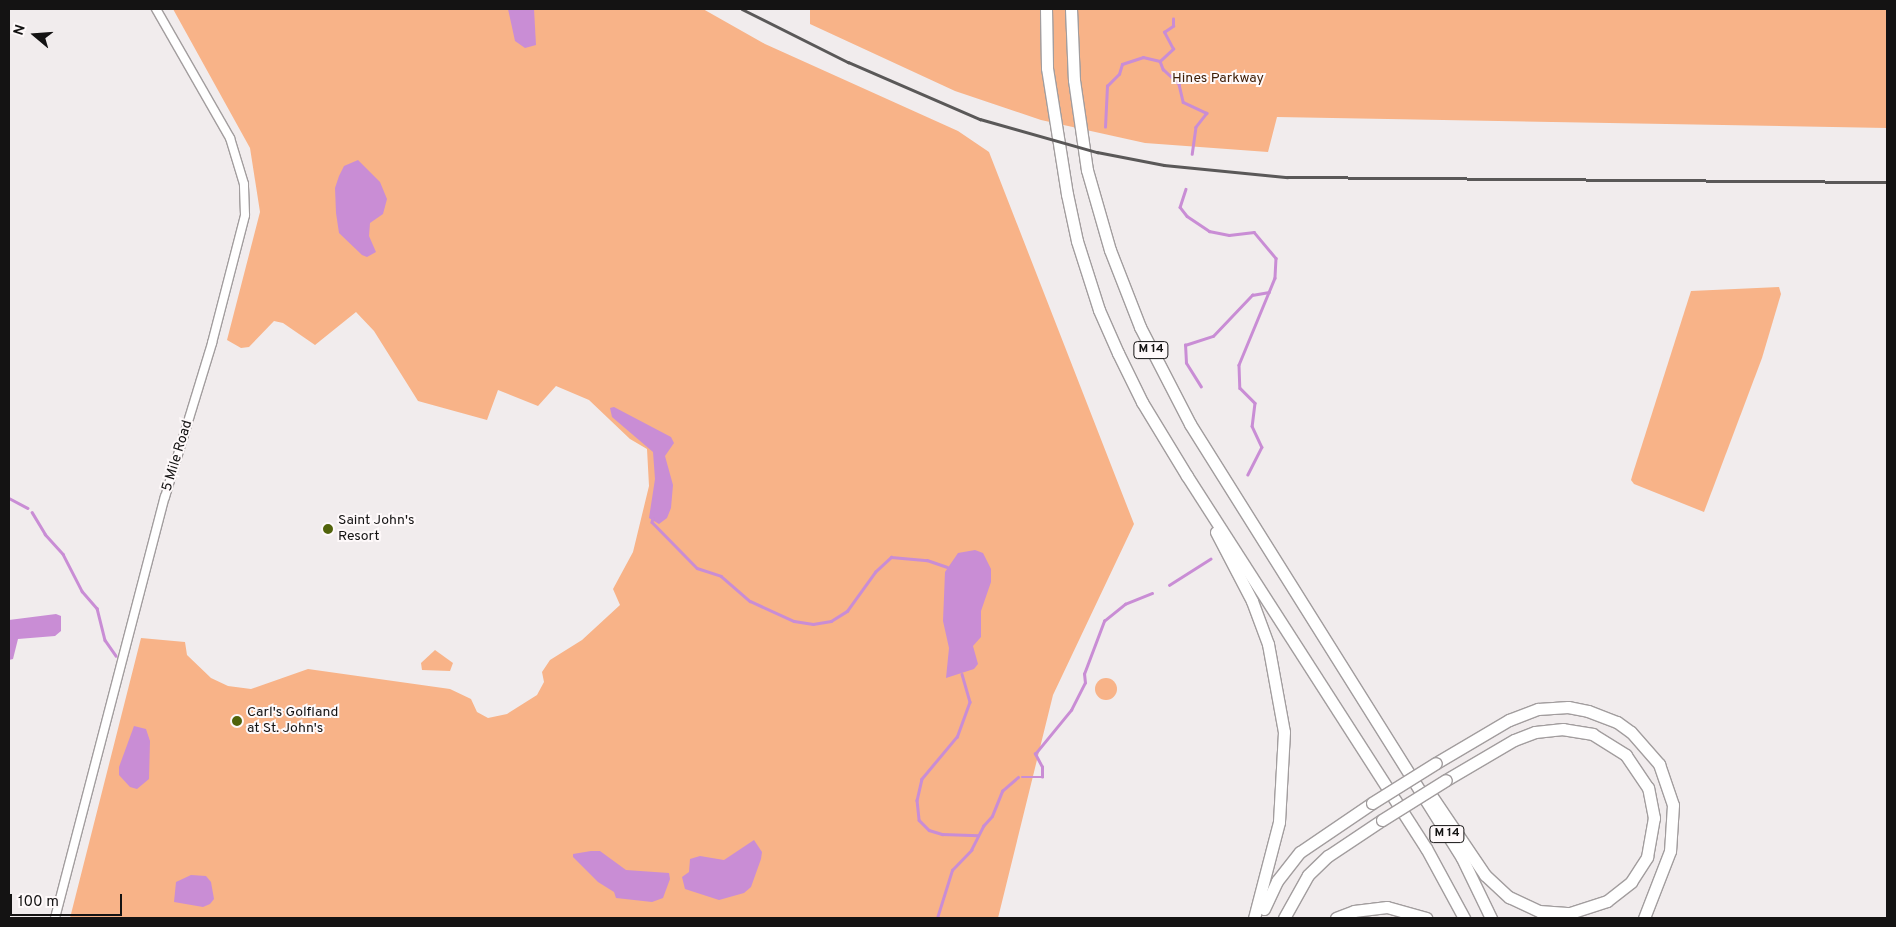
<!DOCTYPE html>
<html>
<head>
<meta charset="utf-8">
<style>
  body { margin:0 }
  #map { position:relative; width:1896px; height:927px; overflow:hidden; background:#f1eced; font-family:Overpass,sans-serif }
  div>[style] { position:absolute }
  .green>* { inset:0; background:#f8b388 }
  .round { border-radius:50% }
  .water>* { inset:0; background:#c98dd5 }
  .stream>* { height:2.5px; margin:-1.25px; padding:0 1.25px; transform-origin:1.25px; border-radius:1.25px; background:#c98dd5 }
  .roads { filter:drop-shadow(1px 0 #a29d9e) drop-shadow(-1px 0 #a29d9e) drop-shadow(0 1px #a29d9e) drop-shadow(0 -1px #a29d9e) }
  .tertiary>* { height:8px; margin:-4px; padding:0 4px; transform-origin:4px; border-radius:4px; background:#fff }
  .motorway>* { height:11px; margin:-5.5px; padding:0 5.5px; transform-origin:5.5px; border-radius:5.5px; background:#fff }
  .rail>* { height:2.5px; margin:-1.25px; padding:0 1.25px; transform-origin:1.25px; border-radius:1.25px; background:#5a5858 }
  .bridges { filter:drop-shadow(1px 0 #a29d9e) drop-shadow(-1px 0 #a29d9e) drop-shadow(0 1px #a29d9e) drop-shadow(0 -1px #a29d9e) }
  .motorway-bridge>* { height:11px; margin:-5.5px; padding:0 5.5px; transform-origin:5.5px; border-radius:5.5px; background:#fff }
  .dots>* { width:14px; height:14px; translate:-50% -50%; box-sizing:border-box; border:2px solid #fef9fa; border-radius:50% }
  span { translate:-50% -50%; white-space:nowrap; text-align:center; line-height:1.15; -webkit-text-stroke:4px #fef9fa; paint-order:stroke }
  .shield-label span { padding:1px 4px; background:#fef9fa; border:1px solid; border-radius:4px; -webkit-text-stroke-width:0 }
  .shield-label { font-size:12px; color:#141313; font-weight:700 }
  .park-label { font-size:14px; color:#402009 }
  .street-label { font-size:14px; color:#141313 }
  .poi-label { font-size:14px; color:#141313 }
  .left { translate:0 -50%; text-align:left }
  .frame { position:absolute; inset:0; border:10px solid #141313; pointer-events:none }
  .north { position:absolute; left:10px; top:10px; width:50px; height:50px; -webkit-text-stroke:4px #fef9fa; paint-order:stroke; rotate:288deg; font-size:14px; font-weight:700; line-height:20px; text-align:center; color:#141313 }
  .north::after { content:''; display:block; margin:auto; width:18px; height:22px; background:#141313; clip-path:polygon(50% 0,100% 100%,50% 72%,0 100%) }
  .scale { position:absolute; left:10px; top:894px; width:112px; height:22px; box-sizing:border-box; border:2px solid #141313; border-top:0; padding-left:6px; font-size:15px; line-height:18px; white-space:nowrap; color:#141313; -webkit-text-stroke:4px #fef9fa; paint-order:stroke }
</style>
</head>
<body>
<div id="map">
  <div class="green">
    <div style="clip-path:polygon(173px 9px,703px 9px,765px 44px,958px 131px,989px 152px,1134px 524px,1053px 695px,998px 918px,70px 918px,141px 638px,185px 642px,187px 655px,211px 678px,228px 686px,251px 689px,308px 669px,450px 689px,471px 699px,477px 712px,488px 718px,507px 714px,537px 695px,544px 682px,542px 672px,550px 660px,582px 640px,620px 605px,613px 589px,633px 552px,649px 486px,647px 449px,630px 439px,589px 400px,556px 386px,538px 406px,498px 390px,487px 420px,418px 401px,374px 331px,356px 312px,315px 345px,283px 323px,274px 321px,249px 347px,241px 348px,227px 340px,260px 212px,250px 148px)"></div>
    <div style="clip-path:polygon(810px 9px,1887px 9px,1887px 128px,1277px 117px,1268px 152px,1145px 143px,1041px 120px,955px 91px,810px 24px)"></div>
    <div style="clip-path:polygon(1779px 287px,1781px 294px,1762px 358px,1704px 512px,1634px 484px,1631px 480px,1633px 473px,1691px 291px)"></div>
    <div style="clip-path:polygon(435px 650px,453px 663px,450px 671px,422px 670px,421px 663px)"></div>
    <div class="round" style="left:1095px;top:678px;width:22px;height:22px"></div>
  </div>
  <div class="water">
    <div style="clip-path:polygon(508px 9px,534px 9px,536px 45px,525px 48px,515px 41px)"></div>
    <div style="clip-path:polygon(358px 160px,380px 182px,387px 199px,383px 214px,370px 223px,369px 236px,376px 252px,367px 257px,362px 255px,339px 233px,336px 213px,335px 188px,339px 176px,344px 166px)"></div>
    <div style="clip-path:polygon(614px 407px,671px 437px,674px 443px,665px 456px,673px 485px,671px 508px,667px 518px,659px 524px,649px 518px,655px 479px,653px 452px,612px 417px,610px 408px)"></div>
    <div style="clip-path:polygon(975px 550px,983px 553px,991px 569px,991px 582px,981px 611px,981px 637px,973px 646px,978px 664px,974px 669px,946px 678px,949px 648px,943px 621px,945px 572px,958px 553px)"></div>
    <div style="clip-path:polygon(56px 614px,61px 616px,61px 631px,55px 636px,18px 639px,13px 659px,9px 660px,9px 620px)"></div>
    <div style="clip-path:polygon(134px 726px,146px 729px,150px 741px,149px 779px,137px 789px,130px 787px,119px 775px,119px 767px)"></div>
    <div style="clip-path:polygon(754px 840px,762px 852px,761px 859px,751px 887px,744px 893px,719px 900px,685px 889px,682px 877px,689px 872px,690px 859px,700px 856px,724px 860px)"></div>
    <div style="clip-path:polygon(591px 851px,600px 851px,626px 870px,669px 873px,670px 879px,663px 898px,652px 902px,616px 898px,614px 892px,598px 882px,573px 857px,573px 854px)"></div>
    <div style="clip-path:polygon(191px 875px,206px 876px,211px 882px,214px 899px,210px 904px,203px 907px,174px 902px,176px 882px)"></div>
  </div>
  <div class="stream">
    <div style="left:1160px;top:61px;width:9px;rotate:69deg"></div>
    <div style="left:1163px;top:69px;width:22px;rotate:43deg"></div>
    <div style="left:1179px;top:84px;width:18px;rotate:77deg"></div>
    <div style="left:1183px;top:102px;width:26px;rotate:25deg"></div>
    <div style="left:1207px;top:113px;width:18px;rotate:128deg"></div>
    <div style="left:1196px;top:127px;width:27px;rotate:98deg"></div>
    <div style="left:1160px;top:61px;width:18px;rotate:-43deg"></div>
    <div style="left:1173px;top:49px;width:19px;rotate:-118deg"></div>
    <div style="left:1164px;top:32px;width:11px;rotate:-34deg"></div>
    <div style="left:1173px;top:26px;width:7px;rotate:-90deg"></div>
    <div style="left:1105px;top:127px;width:41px;rotate:-87.2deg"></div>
    <div style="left:1107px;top:86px;width:17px;rotate:-45deg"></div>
    <div style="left:1119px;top:74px;width:10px;rotate:-73deg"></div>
    <div style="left:1122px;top:64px;width:22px;rotate:-18deg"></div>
    <div style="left:1143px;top:57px;width:17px;rotate:13deg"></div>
    <div style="left:1186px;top:189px;width:19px;rotate:108deg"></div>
    <div style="left:1180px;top:207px;width:11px;rotate:52deg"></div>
    <div style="left:1187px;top:216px;width:27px;rotate:34deg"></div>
    <div style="left:1209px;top:231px;width:20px;rotate:11deg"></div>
    <div style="left:1229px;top:235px;width:25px;rotate:-7deg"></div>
    <div style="left:1254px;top:232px;width:34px;rotate:50deg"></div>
    <div style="left:1276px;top:258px;width:20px;rotate:93deg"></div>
    <div style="left:1275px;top:278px;width:94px;rotate:112.5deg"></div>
    <div style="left:1239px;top:365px;width:23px;rotate:88deg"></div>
    <div style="left:1240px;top:388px;width:21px;rotate:45deg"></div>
    <div style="left:1255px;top:403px;width:23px;rotate:97deg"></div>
    <div style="left:1252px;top:426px;width:23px;rotate:65deg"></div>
    <div style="left:1262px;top:447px;width:31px;rotate:117deg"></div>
    <div style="left:1201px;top:387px;width:28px;rotate:-122deg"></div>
    <div style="left:1186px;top:363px;width:18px;rotate:-93deg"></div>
    <div style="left:1185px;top:345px;width:29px;rotate:-18deg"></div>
    <div style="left:1213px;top:336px;width:57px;rotate:-46.4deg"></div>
    <div style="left:1252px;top:295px;width:17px;rotate:-10deg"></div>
    <div style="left:9px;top:498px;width:21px;rotate:28deg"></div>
    <div style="left:32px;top:512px;width:26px;rotate:59deg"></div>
    <div style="left:45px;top:534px;width:27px;rotate:48deg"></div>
    <div style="left:63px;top:554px;width:42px;rotate:62.8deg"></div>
    <div style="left:82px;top:591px;width:23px;rotate:49deg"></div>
    <div style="left:97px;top:608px;width:33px;rotate:76deg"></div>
    <div style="left:105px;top:640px;width:19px;rotate:55deg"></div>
    <div style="left:653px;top:518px;width:4px;rotate:104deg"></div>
    <div style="left:652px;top:522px;width:64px;rotate:45.6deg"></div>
    <div style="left:697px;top:568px;width:25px;rotate:18deg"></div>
    <div style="left:721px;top:576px;width:38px;rotate:41deg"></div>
    <div style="left:750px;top:601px;width:48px;rotate:24.4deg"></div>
    <div style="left:794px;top:621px;width:19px;rotate:9deg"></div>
    <div style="left:813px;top:624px;width:18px;rotate:-9deg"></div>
    <div style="left:831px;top:621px;width:19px;rotate:-32deg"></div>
    <div style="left:847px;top:611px;width:48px;rotate:-54.3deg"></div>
    <div style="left:875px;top:572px;width:22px;rotate:-43deg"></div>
    <div style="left:891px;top:557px;width:36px;rotate:5deg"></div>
    <div style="left:927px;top:560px;width:21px;rotate:19deg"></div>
    <div style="left:1169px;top:585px;width:49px;rotate:-32.4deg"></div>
    <div style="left:962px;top:674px;width:29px;rotate:74deg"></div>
    <div style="left:970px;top:702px;width:37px;rotate:110deg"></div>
    <div style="left:957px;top:737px;width:55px;rotate:129.8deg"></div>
    <div style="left:922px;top:779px;width:22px;rotate:103deg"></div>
    <div style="left:917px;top:800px;width:20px;rotate:84deg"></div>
    <div style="left:919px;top:820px;width:14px;rotate:45deg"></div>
    <div style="left:929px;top:830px;width:14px;rotate:17deg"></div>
    <div style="left:942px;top:834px;width:36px;rotate:2deg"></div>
    <div style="left:1022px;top:777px;width:20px"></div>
    <div style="left:1042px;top:777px;width:10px;rotate:-90deg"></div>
    <div style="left:1042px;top:767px;width:15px;rotate:-118deg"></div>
    <div style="left:1035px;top:754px;width:57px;rotate:-50.7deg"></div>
    <div style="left:1071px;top:710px;width:30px;rotate:-63deg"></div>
    <div style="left:1085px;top:683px;width:9px;rotate:-96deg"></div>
    <div style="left:1084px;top:674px;width:57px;rotate:-69.3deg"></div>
    <div style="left:1104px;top:621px;width:27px;rotate:-39deg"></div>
    <div style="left:1125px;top:604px;width:29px;rotate:-22deg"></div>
    <div style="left:937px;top:918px;width:50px;rotate:-72.6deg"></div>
    <div style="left:952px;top:870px;width:28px;rotate:-46deg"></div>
    <div style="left:971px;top:850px;width:27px;rotate:-63deg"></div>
    <div style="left:983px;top:826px;width:13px;rotate:-48deg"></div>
    <div style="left:992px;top:816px;width:27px;rotate:-68deg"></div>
    <div style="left:1002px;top:791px;width:21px;rotate:-41deg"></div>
  </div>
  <div class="roads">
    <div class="tertiary">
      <div style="left:55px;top:918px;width:435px;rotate:-75.4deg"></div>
      <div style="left:165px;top:497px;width:161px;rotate:-73deg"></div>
      <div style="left:212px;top:343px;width:132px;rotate:-75.5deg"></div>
      <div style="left:245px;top:215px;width:31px;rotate:-92deg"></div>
      <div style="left:244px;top:184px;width:48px;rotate:-106.9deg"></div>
      <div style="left:230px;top:138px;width:149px;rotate:-119.8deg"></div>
    </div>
    <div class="motorway">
      <div style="left:1046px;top:9px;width:59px;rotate:89deg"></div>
      <div style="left:1047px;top:68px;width:128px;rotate:81deg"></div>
      <div style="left:1067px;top:194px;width:48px;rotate:78deg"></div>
      <div style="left:1077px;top:241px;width:72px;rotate:72.3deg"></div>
      <div style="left:1099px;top:310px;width:47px;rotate:66.2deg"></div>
      <div style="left:1118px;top:353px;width:55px;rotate:63.9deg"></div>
      <div style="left:1142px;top:402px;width:87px;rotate:58.7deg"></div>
      <div style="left:1187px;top:476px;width:442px;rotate:57.3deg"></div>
      <div style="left:1426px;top:848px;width:80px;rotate:61.5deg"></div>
      <div style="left:1071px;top:9px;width:71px;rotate:87.6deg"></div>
      <div style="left:1074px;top:80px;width:91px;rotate:81.8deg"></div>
      <div style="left:1087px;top:170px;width:83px;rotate:74deg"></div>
      <div style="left:1110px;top:250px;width:83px;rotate:68.7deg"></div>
      <div style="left:1140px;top:327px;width:109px;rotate:62.7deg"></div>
      <div style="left:1190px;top:424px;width:512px;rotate:57.92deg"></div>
      <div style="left:1462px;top:858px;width:67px;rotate:64.2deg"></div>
      <div style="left:1216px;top:532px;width:78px;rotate:62.4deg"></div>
      <div style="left:1252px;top:601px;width:46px;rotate:69.6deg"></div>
      <div style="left:1268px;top:644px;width:89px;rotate:79.7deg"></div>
      <div style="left:1284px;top:732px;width:90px;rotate:93.2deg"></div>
      <div style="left:1279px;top:822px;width:99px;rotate:104.6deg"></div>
      <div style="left:1436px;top:763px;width:85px;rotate:-30.5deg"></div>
      <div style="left:1509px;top:720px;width:31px;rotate:-21deg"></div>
      <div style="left:1538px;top:709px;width:30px;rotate:-4deg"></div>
      <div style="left:1568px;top:707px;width:20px;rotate:11deg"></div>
      <div style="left:1588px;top:711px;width:31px;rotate:21deg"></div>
      <div style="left:1617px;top:722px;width:17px;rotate:36deg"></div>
      <div style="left:1631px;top:732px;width:43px;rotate:48.8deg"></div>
      <div style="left:1659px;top:764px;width:43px;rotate:71.1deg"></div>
      <div style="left:1673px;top:805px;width:46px;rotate:93.7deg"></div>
      <div style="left:1670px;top:851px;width:72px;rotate:111.2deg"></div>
      <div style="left:1431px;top:795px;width:97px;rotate:56deg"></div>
      <div style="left:1485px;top:875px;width:33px;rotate:43deg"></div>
      <div style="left:1509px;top:897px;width:33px;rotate:25deg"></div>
      <div style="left:1539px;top:911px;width:31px;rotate:4deg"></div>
      <div style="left:1570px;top:913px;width:39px;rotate:-18deg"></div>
      <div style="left:1607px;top:901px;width:31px;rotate:-38deg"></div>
      <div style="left:1631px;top:882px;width:30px;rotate:-57deg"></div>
      <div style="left:1647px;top:857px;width:40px;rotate:-80deg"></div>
      <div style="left:1654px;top:818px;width:31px;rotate:-101deg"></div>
      <div style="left:1648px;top:788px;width:40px;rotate:-124deg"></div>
      <div style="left:1626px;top:755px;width:39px;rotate:-148deg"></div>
      <div style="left:1593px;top:734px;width:30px;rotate:-171deg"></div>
      <div style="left:1563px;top:729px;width:28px;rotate:174deg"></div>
      <div style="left:1535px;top:732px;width:22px;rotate:159deg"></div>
      <div style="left:1514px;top:740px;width:79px;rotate:149.5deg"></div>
      <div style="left:1264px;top:909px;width:31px;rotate:-65deg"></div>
      <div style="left:1277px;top:881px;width:37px;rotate:-52deg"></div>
      <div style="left:1300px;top:852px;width:87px;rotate:-34.2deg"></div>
      <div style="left:1284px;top:918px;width:49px;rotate:-60.8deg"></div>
      <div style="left:1308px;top:875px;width:28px;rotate:-44deg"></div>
      <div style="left:1328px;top:856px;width:65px;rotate:-33.7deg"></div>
      <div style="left:1336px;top:918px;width:19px;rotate:-21deg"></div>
      <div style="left:1354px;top:911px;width:33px;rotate:-7deg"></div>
      <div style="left:1387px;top:907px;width:41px;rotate:15.8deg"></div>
    </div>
  </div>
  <div class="rail">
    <div style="left:742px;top:9px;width:119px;rotate:26.6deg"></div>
    <div style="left:848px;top:62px;width:144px;rotate:23.4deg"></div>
    <div style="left:980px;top:119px;width:122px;rotate:15.8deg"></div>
    <div style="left:1097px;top:152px;width:68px;rotate:11deg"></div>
    <div style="left:1164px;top:165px;width:124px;rotate:5.6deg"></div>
    <div style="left:1287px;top:177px;width:600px;rotate:0.48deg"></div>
  </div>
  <div class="bridges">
    <div class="motorway-bridge">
      <div style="left:1372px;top:803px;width:75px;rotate:-32deg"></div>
      <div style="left:1382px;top:820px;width:75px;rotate:-32deg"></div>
    </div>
  </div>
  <div class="dots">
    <div style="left:328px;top:529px;background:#51630b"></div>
    <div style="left:237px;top:721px;background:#51630b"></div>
  </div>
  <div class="shield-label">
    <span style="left:1151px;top:350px">M 14</span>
    <span style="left:1447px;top:834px">M 14</span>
  </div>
  <div class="park-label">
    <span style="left:1218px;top:79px">Hines Parkway</span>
  </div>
  <div class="street-label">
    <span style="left:178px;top:456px;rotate:-73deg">5 Mile Road</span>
  </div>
  <div class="poi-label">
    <span class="left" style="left:338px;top:529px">Saint John's<br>Resort</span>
    <span class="left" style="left:247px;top:721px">Carl's Golfland<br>at St. John's</span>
  </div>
  <div class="frame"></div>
  <div class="north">N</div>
  <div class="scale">100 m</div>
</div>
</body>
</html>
